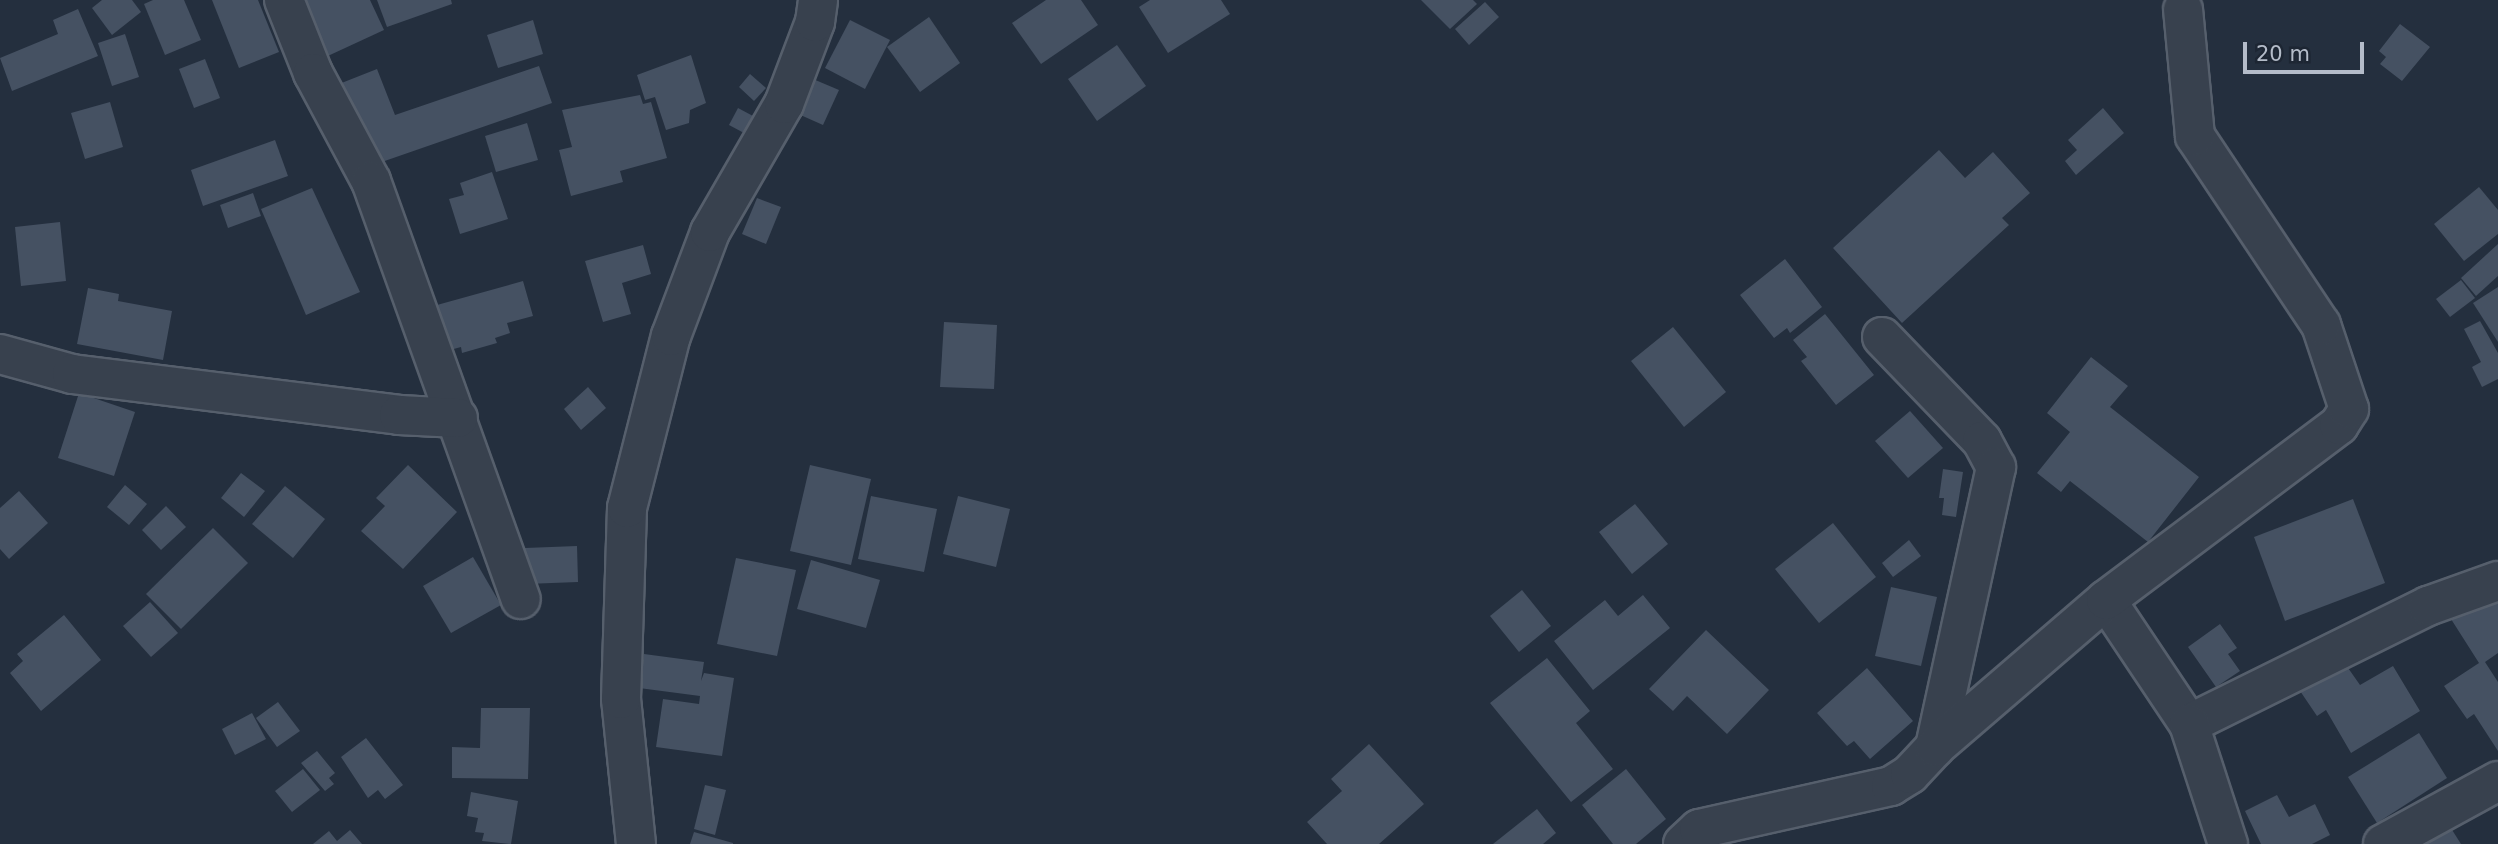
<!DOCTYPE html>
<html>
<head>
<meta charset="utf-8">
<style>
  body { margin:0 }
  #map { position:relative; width:2498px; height:844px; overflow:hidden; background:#242f3e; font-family:"DejaVu Sans",sans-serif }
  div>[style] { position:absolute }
  .building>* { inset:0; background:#455162 }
  .roads { filter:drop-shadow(2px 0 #565f6c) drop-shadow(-2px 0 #565f6c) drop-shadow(0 2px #565f6c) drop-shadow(0 -2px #565f6c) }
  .minor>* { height:38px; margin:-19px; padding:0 19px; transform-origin:19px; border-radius:19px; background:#38414e }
  .tertiary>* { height:38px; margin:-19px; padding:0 19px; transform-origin:19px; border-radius:19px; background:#38414e }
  span { translate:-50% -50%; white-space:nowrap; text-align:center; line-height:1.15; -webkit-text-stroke:5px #1d2633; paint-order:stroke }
  .scale { position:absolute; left:2243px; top:42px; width:121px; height:32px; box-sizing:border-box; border:4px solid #b4bcc9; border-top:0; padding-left:9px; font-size:21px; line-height:24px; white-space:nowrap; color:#b4bcc9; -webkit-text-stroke:5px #1d2633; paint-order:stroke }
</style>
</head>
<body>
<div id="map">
  <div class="building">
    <div style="clip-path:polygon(102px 0,132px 0,141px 12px,112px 35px,92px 8px)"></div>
    <div style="clip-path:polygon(153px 0,184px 0,201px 40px,165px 55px,144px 4px)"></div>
    <div style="clip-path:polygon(212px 0,258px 0,279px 52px,239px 68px)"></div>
    <div style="clip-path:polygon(289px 0,370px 0,384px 30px,317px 61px)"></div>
    <div style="clip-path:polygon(377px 0,451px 0,452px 4px,387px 27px)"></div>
    <div style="clip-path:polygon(1046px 0,1081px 0,1098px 25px,1041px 64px,1012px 23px)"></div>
    <div style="clip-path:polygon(1150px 0,1221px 0,1230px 14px,1168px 53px,1139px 7px)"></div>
    <div style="clip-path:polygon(1421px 0,1473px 0,1477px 4px,1450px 29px)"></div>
    <div style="clip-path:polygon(1485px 2px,1499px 17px,1469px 45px,1455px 29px)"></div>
    <div style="clip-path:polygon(78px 9px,98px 56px,12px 91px,0 58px,58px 34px,53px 20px)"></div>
    <div style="clip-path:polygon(929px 17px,960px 63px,920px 92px,887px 47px)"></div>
    <div style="clip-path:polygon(533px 20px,543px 54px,498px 68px,487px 35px)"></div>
    <div style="clip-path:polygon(850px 20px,890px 40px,865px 89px,825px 68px)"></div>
    <div style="clip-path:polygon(2400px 24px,2430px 47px,2402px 81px,2380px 64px,2386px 57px,2379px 51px)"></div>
    <div style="clip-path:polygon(125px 34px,139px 77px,112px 86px,98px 43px)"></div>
    <div style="clip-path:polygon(1117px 45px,1146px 86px,1097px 121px,1068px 79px)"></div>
    <div style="clip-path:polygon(691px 55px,706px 103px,690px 110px,689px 123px,666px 130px,655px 97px,645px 100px,637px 75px)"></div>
    <div style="clip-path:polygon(205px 59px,220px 98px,194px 108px,179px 69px)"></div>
    <div style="clip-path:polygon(539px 66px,552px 103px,376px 164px,339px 84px,377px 69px,395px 115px)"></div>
    <div style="clip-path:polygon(750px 74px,766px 88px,754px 101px,739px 87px)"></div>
    <div style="clip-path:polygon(813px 79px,839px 90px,823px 125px,796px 113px)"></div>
    <div style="clip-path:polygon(640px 95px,643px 104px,651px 102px,667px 158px,620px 171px,623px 182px,571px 196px,559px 150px,572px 147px,562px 110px)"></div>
    <div style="clip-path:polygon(110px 102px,123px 147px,85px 159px,71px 113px)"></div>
    <div style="clip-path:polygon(738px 108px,753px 116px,744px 133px,729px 125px)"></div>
    <div style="clip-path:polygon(2103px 108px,2124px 133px,2076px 175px,2065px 161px,2077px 150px,2068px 140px)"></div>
    <div style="clip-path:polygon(527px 123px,538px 160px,496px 172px,485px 136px)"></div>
    <div style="clip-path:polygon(275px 140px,288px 176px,203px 206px,191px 170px)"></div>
    <div style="clip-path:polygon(1939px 150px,1965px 178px,1993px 152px,2030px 193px,2002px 218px,2009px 225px,1902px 323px,1833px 248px)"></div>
    <div style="clip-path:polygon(492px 172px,508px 219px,460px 234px,449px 199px,464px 195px,460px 183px)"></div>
    <div style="clip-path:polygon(2479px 187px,2498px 210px,2498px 234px,2464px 261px,2434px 224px)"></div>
    <div style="clip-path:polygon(312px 188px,360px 292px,306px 315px,261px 209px)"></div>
    <div style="clip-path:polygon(253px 193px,261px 216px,228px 228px,220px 205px)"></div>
    <div style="clip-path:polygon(757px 198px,781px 207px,766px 244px,742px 234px)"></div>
    <div style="clip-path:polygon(60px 222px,66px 281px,21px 286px,15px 227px)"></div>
    <div style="clip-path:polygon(2498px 244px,2498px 276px,2476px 296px,2461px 278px)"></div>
    <div style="clip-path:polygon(643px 245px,651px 274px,622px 283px,631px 314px,603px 322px,585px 261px)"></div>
    <div style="clip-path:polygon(1785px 259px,1822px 307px,1790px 333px,1787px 328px,1774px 338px,1740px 295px)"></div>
    <div style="clip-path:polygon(2461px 280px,2475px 298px,2450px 317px,2436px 299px)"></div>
    <div style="clip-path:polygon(523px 281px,533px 316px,507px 323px,510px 333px,495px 338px,497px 343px,462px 353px,461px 347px,450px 350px,437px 305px)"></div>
    <div style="clip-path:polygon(2498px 287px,2498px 342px,2473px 303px)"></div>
    <div style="clip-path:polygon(88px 288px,119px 294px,118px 301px,172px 311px,163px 360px,77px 344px)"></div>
    <div style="clip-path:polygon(1825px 314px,1874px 375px,1836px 405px,1801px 361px,1807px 357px,1793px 340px)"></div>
    <div style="clip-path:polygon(2480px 321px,2498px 353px,2498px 379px,2482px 387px,2472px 367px,2481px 362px,2464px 329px)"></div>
    <div style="clip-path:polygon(944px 322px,997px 325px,994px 389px,940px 387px)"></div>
    <div style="clip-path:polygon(1673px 327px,1726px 392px,1684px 427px,1631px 361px)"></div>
    <div style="clip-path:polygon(2091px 357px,2128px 386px,2110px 407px,2199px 477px,2148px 542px,2070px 481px,2061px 492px,2037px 473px,2070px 432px,2047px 413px)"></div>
    <div style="clip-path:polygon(588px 387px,606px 408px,581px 430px,564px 409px)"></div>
    <div style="clip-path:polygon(79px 393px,135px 412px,114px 476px,58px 458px)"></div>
    <div style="clip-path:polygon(1910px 411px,1943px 448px,1908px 478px,1875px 441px)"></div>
    <div style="clip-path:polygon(408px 465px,457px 512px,403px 569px,361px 531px,385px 506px,376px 498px)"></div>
    <div style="clip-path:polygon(810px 465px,871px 479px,851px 565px,790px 551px)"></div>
    <div style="clip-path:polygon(1943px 469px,1963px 472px,1956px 517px,1942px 515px,1944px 498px,1939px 498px)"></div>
    <div style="clip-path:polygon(241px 473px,265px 491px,244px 517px,221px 498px)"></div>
    <div style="clip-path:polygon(125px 485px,147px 504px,129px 525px,107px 507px)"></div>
    <div style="clip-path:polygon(285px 486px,325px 519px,293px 558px,252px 524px)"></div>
    <div style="clip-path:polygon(19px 491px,48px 523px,9px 559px,0 549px,0 508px)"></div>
    <div style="clip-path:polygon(871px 496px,937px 509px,924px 572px,858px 559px)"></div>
    <div style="clip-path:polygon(958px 496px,1010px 509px,996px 567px,943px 554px)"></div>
    <div style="clip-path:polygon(2353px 499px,2385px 583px,2285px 621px,2254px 537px)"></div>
    <div style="clip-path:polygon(1635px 504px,1668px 544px,1632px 574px,1599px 532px)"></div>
    <div style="clip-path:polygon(166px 506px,186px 527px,161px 550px,142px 530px)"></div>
    <div style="clip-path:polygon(1833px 523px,1876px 577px,1819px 623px,1775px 569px)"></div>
    <div style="clip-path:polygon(213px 528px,248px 563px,181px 629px,146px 594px)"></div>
    <div style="clip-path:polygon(1909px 540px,1921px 556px,1893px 577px,1882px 563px)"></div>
    <div style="clip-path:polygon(577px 546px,578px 582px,526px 584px,525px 548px)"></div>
    <div style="clip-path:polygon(473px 557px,501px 605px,451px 633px,423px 586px)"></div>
    <div style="clip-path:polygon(736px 558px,796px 570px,777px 656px,717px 644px)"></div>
    <div style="clip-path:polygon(811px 560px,880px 580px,866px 628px,797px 609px)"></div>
    <div style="clip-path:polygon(1891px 587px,1937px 597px,1921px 666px,1875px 656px)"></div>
    <div style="clip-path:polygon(1522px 590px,1551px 626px,1519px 652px,1490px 616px)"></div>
    <div style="clip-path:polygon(2498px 590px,2498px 653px,2485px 662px,2498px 682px,2498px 751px,2474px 714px,2467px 719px,2444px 686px,2479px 663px,2451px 619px)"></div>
    <div style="clip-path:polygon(1643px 595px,1670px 628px,1593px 690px,1554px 641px,1605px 600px,1618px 616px)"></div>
    <div style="clip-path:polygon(150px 602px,178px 633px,151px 657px,123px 626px)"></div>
    <div style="clip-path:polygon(64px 615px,101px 660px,41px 711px,10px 673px,23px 661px,17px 654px)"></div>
    <div style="clip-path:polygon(2220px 624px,2237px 648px,2228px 654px,2240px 671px,2216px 687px,2188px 647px)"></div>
    <div style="clip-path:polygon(1706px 630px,1769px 690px,1727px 734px,1687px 696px,1673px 711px,1649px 689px)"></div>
    <div style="clip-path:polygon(644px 654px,704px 662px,701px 681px,704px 673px,734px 678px,722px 756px,656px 747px,663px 699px,699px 704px,700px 696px,639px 688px)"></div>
    <div style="clip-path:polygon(2339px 655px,2360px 685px,2393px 666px,2420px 711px,2351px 753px,2326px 710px,2317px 716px,2296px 685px)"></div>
    <div style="clip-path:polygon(1547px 658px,1590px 711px,1576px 723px,1613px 769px,1571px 802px,1490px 703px)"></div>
    <div style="clip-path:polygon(1867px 668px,1913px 721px,1870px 759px,1854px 741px,1847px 746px,1817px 713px)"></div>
    <div style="clip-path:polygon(278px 702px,300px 731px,277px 747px,256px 718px)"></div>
    <div style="clip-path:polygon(481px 708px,530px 708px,528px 779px,452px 778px,452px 747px,480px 748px)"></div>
    <div style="clip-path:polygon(252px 713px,266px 739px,235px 755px,222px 729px)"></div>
    <div style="clip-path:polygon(2419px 733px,2447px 778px,2377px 823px,2348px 777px)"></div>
    <div style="clip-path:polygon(366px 738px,403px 785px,385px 799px,378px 790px,368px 798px,341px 757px)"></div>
    <div style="clip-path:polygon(1369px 744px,1424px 804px,1379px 844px,1327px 844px,1307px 822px,1342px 791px,1331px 779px)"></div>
    <div style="clip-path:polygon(317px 751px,335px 773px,329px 778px,334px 784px,325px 791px,301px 763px)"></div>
    <div style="clip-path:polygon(303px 769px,320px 790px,292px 812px,275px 791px)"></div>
    <div style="clip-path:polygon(1626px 769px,1666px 819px,1636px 844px,1613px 844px,1582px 805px)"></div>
    <div style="clip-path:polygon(705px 785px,726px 790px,715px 835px,694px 829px)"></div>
    <div style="clip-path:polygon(471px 792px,518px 801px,511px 844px,482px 841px,484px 833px,475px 832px,478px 818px,467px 816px)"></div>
    <div style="clip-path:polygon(2277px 795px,2289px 817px,2315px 804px,2330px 835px,2312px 844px,2261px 844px,2245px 811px)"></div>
    <div style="clip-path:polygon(1537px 809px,1556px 833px,1543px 844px,1493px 844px)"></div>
    <div style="clip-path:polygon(2447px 822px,2461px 844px,2414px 844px)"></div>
    <div style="clip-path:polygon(350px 830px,362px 844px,313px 844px,329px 831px,337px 841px)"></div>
    <div style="clip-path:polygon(694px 832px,733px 843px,733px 844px,690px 844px)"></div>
  </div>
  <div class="roads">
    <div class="minor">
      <div style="left:284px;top:0;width:79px;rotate:68.3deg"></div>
      <div style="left:313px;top:73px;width:123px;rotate:61.8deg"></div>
      <div style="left:371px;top:181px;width:444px;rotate:70.3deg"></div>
      <div style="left:1882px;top:337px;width:144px;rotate:46.1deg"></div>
      <div style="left:1982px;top:441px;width:30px;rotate:62deg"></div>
      <div style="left:1996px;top:467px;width:287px;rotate:102.3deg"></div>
      <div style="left:0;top:354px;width:75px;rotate:15.5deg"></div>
      <div style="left:72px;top:374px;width:330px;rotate:7.1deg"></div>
      <div style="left:399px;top:415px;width:59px;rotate:2.9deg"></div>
      <div style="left:2106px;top:600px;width:149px;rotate:56.2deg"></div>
      <div style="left:2189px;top:724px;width:267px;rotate:-26.3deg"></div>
      <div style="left:2428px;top:606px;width:74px;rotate:-19.7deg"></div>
      <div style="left:2189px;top:724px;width:126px;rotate:72deg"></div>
      <div style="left:1683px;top:844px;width:22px;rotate:-43deg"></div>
      <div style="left:1699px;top:829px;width:197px;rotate:-12.6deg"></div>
      <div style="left:1891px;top:786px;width:22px;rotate:-32deg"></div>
      <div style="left:1910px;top:774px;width:37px;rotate:-47deg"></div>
      <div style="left:1935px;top:747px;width:225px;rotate:-40.7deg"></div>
      <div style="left:2106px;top:600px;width:291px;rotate:-36.9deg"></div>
      <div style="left:2339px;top:425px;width:19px;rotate:-58deg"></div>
      <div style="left:2349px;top:409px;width:89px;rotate:-108.4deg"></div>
      <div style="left:2321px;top:325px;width:227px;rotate:-123.7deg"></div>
      <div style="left:2195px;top:136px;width:127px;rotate:-95.4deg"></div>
      <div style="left:2383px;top:844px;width:131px;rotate:-28.7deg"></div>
    </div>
    <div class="tertiary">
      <div style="left:636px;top:844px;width:146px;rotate:-95.9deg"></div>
      <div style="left:621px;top:699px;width:191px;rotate:-88.2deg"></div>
      <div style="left:627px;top:508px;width:178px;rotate:-75.7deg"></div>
      <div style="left:671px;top:336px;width:111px;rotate:-69.4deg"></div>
      <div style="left:710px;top:232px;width:148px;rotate:-60deg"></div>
      <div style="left:784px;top:104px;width:88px;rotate:-69.3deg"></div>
      <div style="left:815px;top:22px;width:22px;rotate:-82deg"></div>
    </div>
  </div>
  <div class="scale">20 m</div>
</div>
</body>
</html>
